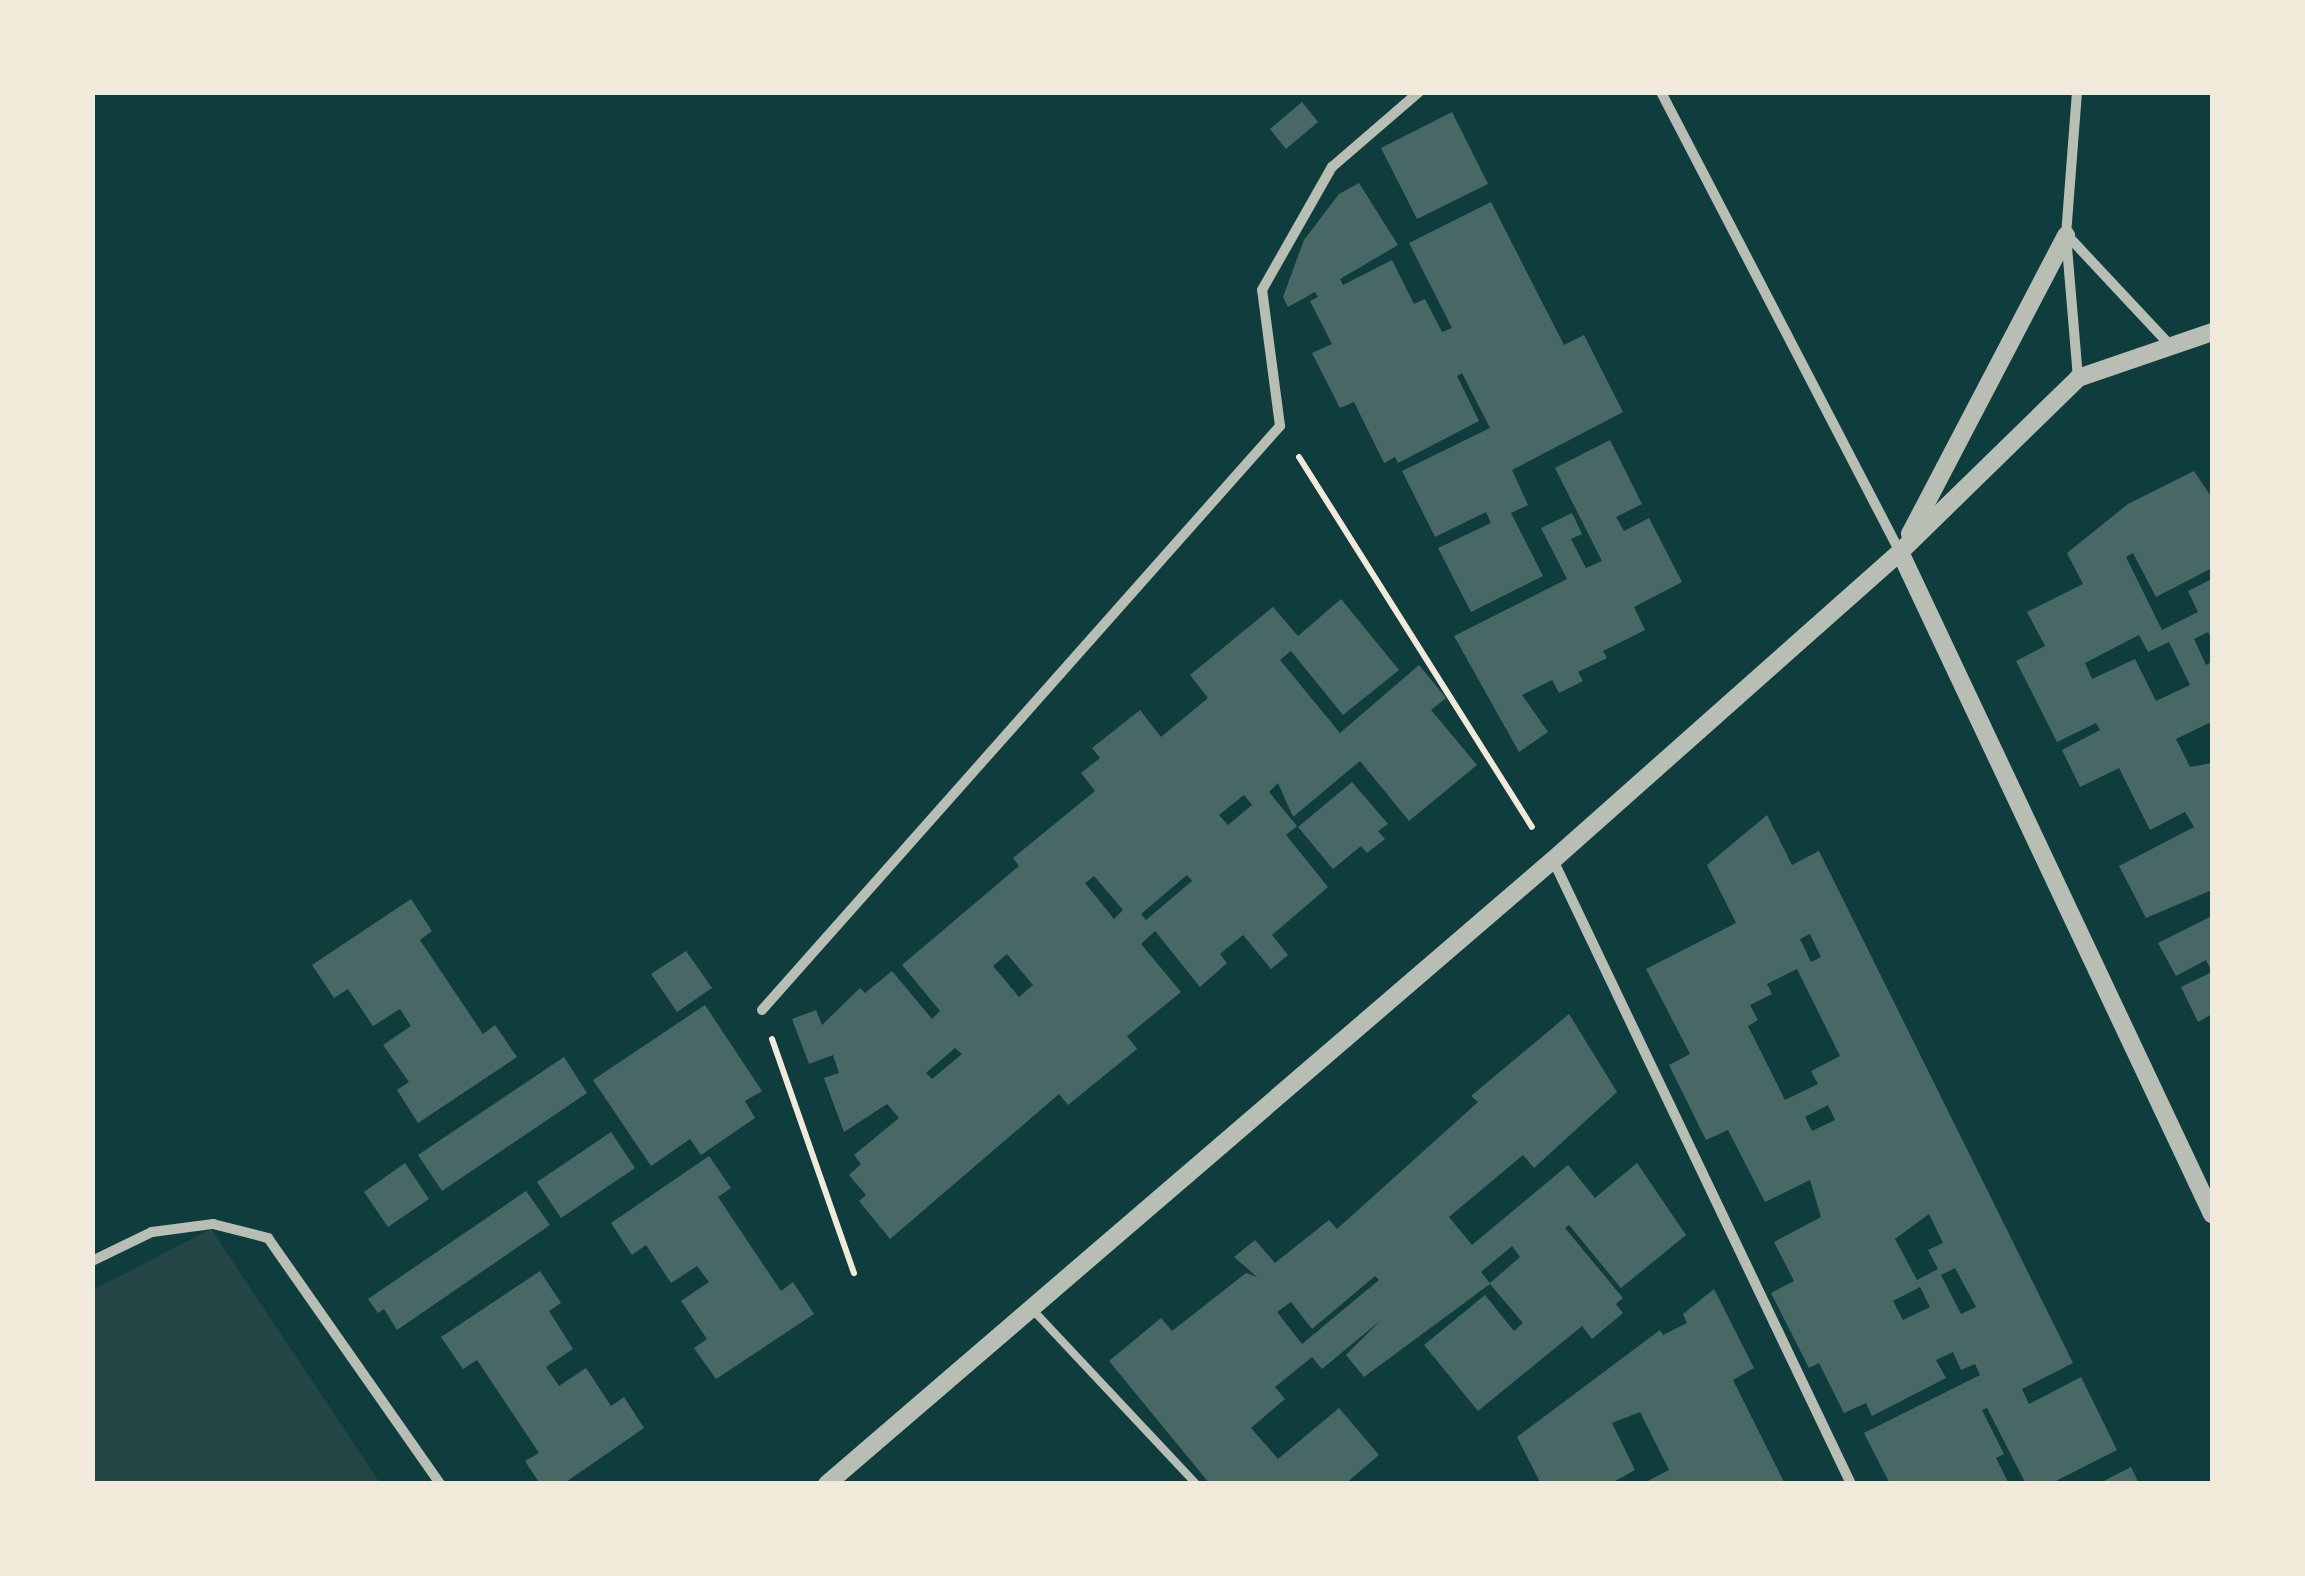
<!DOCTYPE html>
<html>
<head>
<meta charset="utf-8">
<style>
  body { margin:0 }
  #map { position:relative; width:2305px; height:1576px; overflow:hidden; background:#0f3d3e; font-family:"PT Sans",sans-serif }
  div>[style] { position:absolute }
  .green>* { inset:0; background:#244646 }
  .building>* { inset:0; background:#486865 }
  .path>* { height:6px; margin:-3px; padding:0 3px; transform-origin:3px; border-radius:3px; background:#f1e9da }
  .service>* { height:8px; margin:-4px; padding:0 4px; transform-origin:4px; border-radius:4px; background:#b8beb3 }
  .minor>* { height:10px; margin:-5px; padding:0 5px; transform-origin:5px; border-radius:5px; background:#b8beb3 }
  .tertiary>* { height:18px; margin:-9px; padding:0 9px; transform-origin:9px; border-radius:9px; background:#b8beb3 }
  span { translate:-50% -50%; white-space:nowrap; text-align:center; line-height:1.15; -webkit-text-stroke:9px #f1e9da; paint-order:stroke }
  .frame { position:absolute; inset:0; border:95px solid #f1e9da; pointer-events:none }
</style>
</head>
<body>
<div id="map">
  <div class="green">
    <div style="clip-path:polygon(211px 1229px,380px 1483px,93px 1484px,93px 1290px)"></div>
  </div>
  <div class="building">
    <div style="clip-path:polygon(1302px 102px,1318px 122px,1286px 149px,1270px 129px)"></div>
    <div style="clip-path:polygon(1452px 112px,1488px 184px,1417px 219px,1381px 148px)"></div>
    <div style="clip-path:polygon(1359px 183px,1398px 245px,1340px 279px,1343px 285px,1392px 260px,1414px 304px,1425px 299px,1442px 332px,1452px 328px,1409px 243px,1491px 202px,1564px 345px,1584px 335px,1623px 412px,1512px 470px,1528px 505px,1511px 513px,1543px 576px,1471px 612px,1438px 548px,1491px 523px,1486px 512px,1435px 537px,1402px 471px,1490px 428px,1462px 373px,1457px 376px,1479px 421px,1398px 463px,1395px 457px,1384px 463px,1354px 402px,1340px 408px,1312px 353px,1332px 344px,1310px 301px,1318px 297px,1315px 292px,1288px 307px,1283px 297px,1304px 240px,1339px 194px)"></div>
    <div style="clip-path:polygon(1610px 440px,1642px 504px,1616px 517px,1624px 531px,1649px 518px,1682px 582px,1634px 607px,1645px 630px,1603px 651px,1607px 658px,1578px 672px,1583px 681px,1559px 693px,1552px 680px,1522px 695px,1548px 732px,1519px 752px,1454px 636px,1567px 579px,1541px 528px,1572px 513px,1582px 534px,1571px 539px,1586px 568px,1602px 561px,1555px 468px)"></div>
    <div style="clip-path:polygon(evenodd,2194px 471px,2212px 498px,2212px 568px,2156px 597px,2133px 553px,2126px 557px,2162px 630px,2198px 612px,2188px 591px,2212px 579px,2212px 640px,2208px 632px,2194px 639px,2206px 665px,2212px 662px,2212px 729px,2209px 723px,2176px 739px,2190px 767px,2212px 763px,2212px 890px,2146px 918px,2119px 866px,2194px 827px,2185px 812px,2150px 830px,2119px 768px,2080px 787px,2062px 750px,2100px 730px,2096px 723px,2057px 742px,2016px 661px,2045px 646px,2027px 612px,2083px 584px,2067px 553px,2128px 504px,2194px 471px,2139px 635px,2148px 652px,2169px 642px,2190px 685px,2156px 701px,2135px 659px,2092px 679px,2085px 663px,2139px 635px)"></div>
    <div style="clip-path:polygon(evenodd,1341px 599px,1399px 670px,1343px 715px,1291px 651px,1280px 660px,1340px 733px,1419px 665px,1446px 698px,1431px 710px,1477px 765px,1409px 821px,1360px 761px,1293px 817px,1278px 783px,1269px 792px,1297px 826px,1286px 835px,1328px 887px,1272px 935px,1288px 955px,1271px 969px,1243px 935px,1220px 954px,1227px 963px,1200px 987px,1155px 931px,1141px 944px,1181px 992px,1127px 1036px,1137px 1049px,1068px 1105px,1059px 1094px,890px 1239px,859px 1201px,866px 1195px,849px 1175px,861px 1164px,854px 1155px,899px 1118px,887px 1104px,844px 1132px,824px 1078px,839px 1073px,833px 1055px,809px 1064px,792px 1019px,816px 1010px,822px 1025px,860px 988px,865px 993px,892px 971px,932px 1019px,940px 1011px,902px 965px,1019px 866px,1013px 858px,1095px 791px,1081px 773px,1100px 758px,1092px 748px,1140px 710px,1161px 737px,1208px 698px,1190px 675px,1273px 607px,1298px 636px,1341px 599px,1244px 795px,1252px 805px,1228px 825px,1219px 815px,1244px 795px,1341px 599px,1187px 875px,1192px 881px,1146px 920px,1141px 914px,1187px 875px,1341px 599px,1094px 876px,1123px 910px,1114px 919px,1085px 883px,1094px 876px,1341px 599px,1007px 954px,1033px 985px,1019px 997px,993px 966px,1007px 954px,1341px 599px,955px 1048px,962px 1054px,932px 1079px,926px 1073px,955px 1048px)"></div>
    <div style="clip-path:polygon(1352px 782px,1388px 824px,1378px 831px,1385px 839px,1367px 853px,1361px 846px,1333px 869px,1298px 827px)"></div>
    <div style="clip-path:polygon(evenodd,1767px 815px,1792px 865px,1819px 851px,2073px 1363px,2022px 1389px,2029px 1404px,2081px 1377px,2117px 1450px,2050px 1484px,2026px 1484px,1987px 1408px,1982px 1410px,2004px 1454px,1996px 1458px,2009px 1484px,1890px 1484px,1864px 1433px,1980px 1375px,1975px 1364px,1961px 1370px,1953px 1352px,1936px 1360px,1946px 1378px,1872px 1416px,1866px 1403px,1844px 1413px,1819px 1363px,1809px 1368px,1771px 1293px,1794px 1281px,1774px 1242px,1821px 1217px,1810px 1180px,1765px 1202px,1728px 1130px,1706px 1140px,1669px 1065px,1690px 1054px,1646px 969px,1736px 923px,1707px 865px,1767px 815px,1810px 934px,1821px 957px,1811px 962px,1800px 939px,1810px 934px,1767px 815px,1797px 969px,1840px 1056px,1811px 1071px,1818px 1084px,1785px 1100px,1748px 1026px,1758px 1020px,1750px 1005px,1772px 994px,1767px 984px,1797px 969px,1767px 815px,1828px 1105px,1835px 1120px,1812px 1131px,1805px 1117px,1828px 1105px,1767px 815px,1929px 1214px,1943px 1243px,1928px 1250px,1938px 1269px,1917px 1280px,1895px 1239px,1929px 1214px,1767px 815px,1955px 1268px,1976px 1307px,1961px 1314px,1941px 1275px,1955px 1268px,1767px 815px,1920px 1287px,1930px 1307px,1903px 1320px,1893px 1301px,1920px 1287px)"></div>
    <div style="clip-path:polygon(411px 899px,432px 931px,420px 940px,483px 1034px,495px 1025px,517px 1057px,418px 1123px,397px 1090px,409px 1082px,383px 1045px,411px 1026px,400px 1009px,373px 1026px,348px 989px,334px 998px,312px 965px)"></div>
    <div style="clip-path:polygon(2212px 916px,2212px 1014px,2198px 1022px,2181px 987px,2212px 972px,2206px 960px,2176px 976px,2158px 943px)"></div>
    <div style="clip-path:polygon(686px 951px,712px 988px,677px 1012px,651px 974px)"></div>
    <div style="clip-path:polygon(705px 1005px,762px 1091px,745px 1101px,755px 1118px,701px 1155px,690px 1139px,651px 1166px,593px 1080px)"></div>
    <div style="clip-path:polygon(evenodd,1569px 1014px,1617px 1092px,1534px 1168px,1523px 1155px,1449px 1217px,1472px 1245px,1568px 1165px,1595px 1198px,1637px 1163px,1686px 1235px,1621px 1288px,1569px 1225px,1565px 1228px,1623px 1298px,1616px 1304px,1623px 1313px,1592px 1339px,1582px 1326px,1478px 1411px,1424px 1345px,1485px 1295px,1514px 1331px,1523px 1323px,1490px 1284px,1364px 1377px,1346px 1355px,1381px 1320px,1322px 1369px,1312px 1357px,1275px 1387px,1285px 1399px,1251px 1428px,1278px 1459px,1339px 1408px,1379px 1455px,1345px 1484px,1210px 1484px,1109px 1361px,1161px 1318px,1172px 1331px,1246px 1273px,1257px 1277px,1234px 1257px,1255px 1240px,1275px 1263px,1329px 1220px,1337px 1229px,1478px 1102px,1471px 1096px,1569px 1014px,1512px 1246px,1520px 1257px,1490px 1283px,1481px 1272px,1512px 1246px,1569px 1014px,1375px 1276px,1379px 1280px,1302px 1344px,1277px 1312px,1291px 1302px,1312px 1329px,1375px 1276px)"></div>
    <div style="clip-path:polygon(564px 1057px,587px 1093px,442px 1191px,418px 1155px)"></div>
    <div style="clip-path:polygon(611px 1132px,635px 1168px,561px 1218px,537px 1182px)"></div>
    <div style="clip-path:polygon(709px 1156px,731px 1188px,718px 1197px,781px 1291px,793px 1282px,814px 1314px,716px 1379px,694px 1348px,707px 1339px,681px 1301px,709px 1282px,697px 1266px,671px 1283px,646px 1245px,632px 1255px,611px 1223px)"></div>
    <div style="clip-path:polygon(405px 1163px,429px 1199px,388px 1227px,364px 1192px)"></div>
    <div style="clip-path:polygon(526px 1191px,550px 1225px,397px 1330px,384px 1309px,378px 1313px,368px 1299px)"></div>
    <div style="clip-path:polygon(540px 1271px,561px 1303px,549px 1311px,573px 1349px,546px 1367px,559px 1386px,586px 1368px,611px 1406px,624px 1397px,644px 1428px,563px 1484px,540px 1484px,525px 1461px,539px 1453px,477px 1360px,463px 1369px,441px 1337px)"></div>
    <div style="clip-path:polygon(1714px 1289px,1754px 1368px,1733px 1380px,1785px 1484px,1642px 1484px,1669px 1470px,1640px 1412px,1612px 1423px,1635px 1470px,1610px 1484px,1541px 1484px,1517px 1437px,1660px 1330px,1663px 1335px,1687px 1323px,1683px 1314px)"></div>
    <div style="clip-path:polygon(2131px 1467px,2139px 1484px,2098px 1484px)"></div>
  </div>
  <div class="path">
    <div style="left:1299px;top:457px;width:437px;rotate:57.8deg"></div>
    <div style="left:772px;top:1039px;width:248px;rotate:70.7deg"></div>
  </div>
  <div class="service">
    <div style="left:1031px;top:1308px;width:241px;rotate:46.8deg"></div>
  </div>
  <div class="minor">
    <div style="left:1661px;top:92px;width:518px;rotate:62.55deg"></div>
    <div style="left:2077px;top:92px;width:143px;rotate:94.4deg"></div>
    <div style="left:2066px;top:235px;width:144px;rotate:85.2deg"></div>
    <div style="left:2067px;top:235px;width:152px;rotate:46.9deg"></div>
    <div style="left:1553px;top:860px;width:692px;rotate:64.47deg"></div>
    <div style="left:762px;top:1010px;width:781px;rotate:-48.43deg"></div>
    <div style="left:1280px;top:426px;width:137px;rotate:-97.5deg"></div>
    <div style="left:1262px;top:290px;width:142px;rotate:-60.4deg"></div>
    <div style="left:1332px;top:167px;width:115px;rotate:-40.8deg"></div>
    <div style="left:92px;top:1261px;width:67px;rotate:-25.8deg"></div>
    <div style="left:152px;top:1232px;width:62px;rotate:-7.5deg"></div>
    <div style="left:213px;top:1224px;width:57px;rotate:14.3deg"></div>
    <div style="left:268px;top:1238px;width:300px;rotate:55deg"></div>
  </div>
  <div class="tertiary">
    <div style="left:1910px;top:534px;width:337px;rotate:-62.4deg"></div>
    <div style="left:1900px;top:552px;width:732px;rotate:64.77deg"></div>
    <div style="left:827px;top:1484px;width:957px;rotate:-40.68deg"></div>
    <div style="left:1553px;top:860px;width:464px;rotate:-41.6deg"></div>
    <div style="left:1900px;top:552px;width:249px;rotate:-44.3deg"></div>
    <div style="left:2078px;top:378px;width:142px;rotate:-18.9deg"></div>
  </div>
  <div class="frame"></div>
</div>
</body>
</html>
